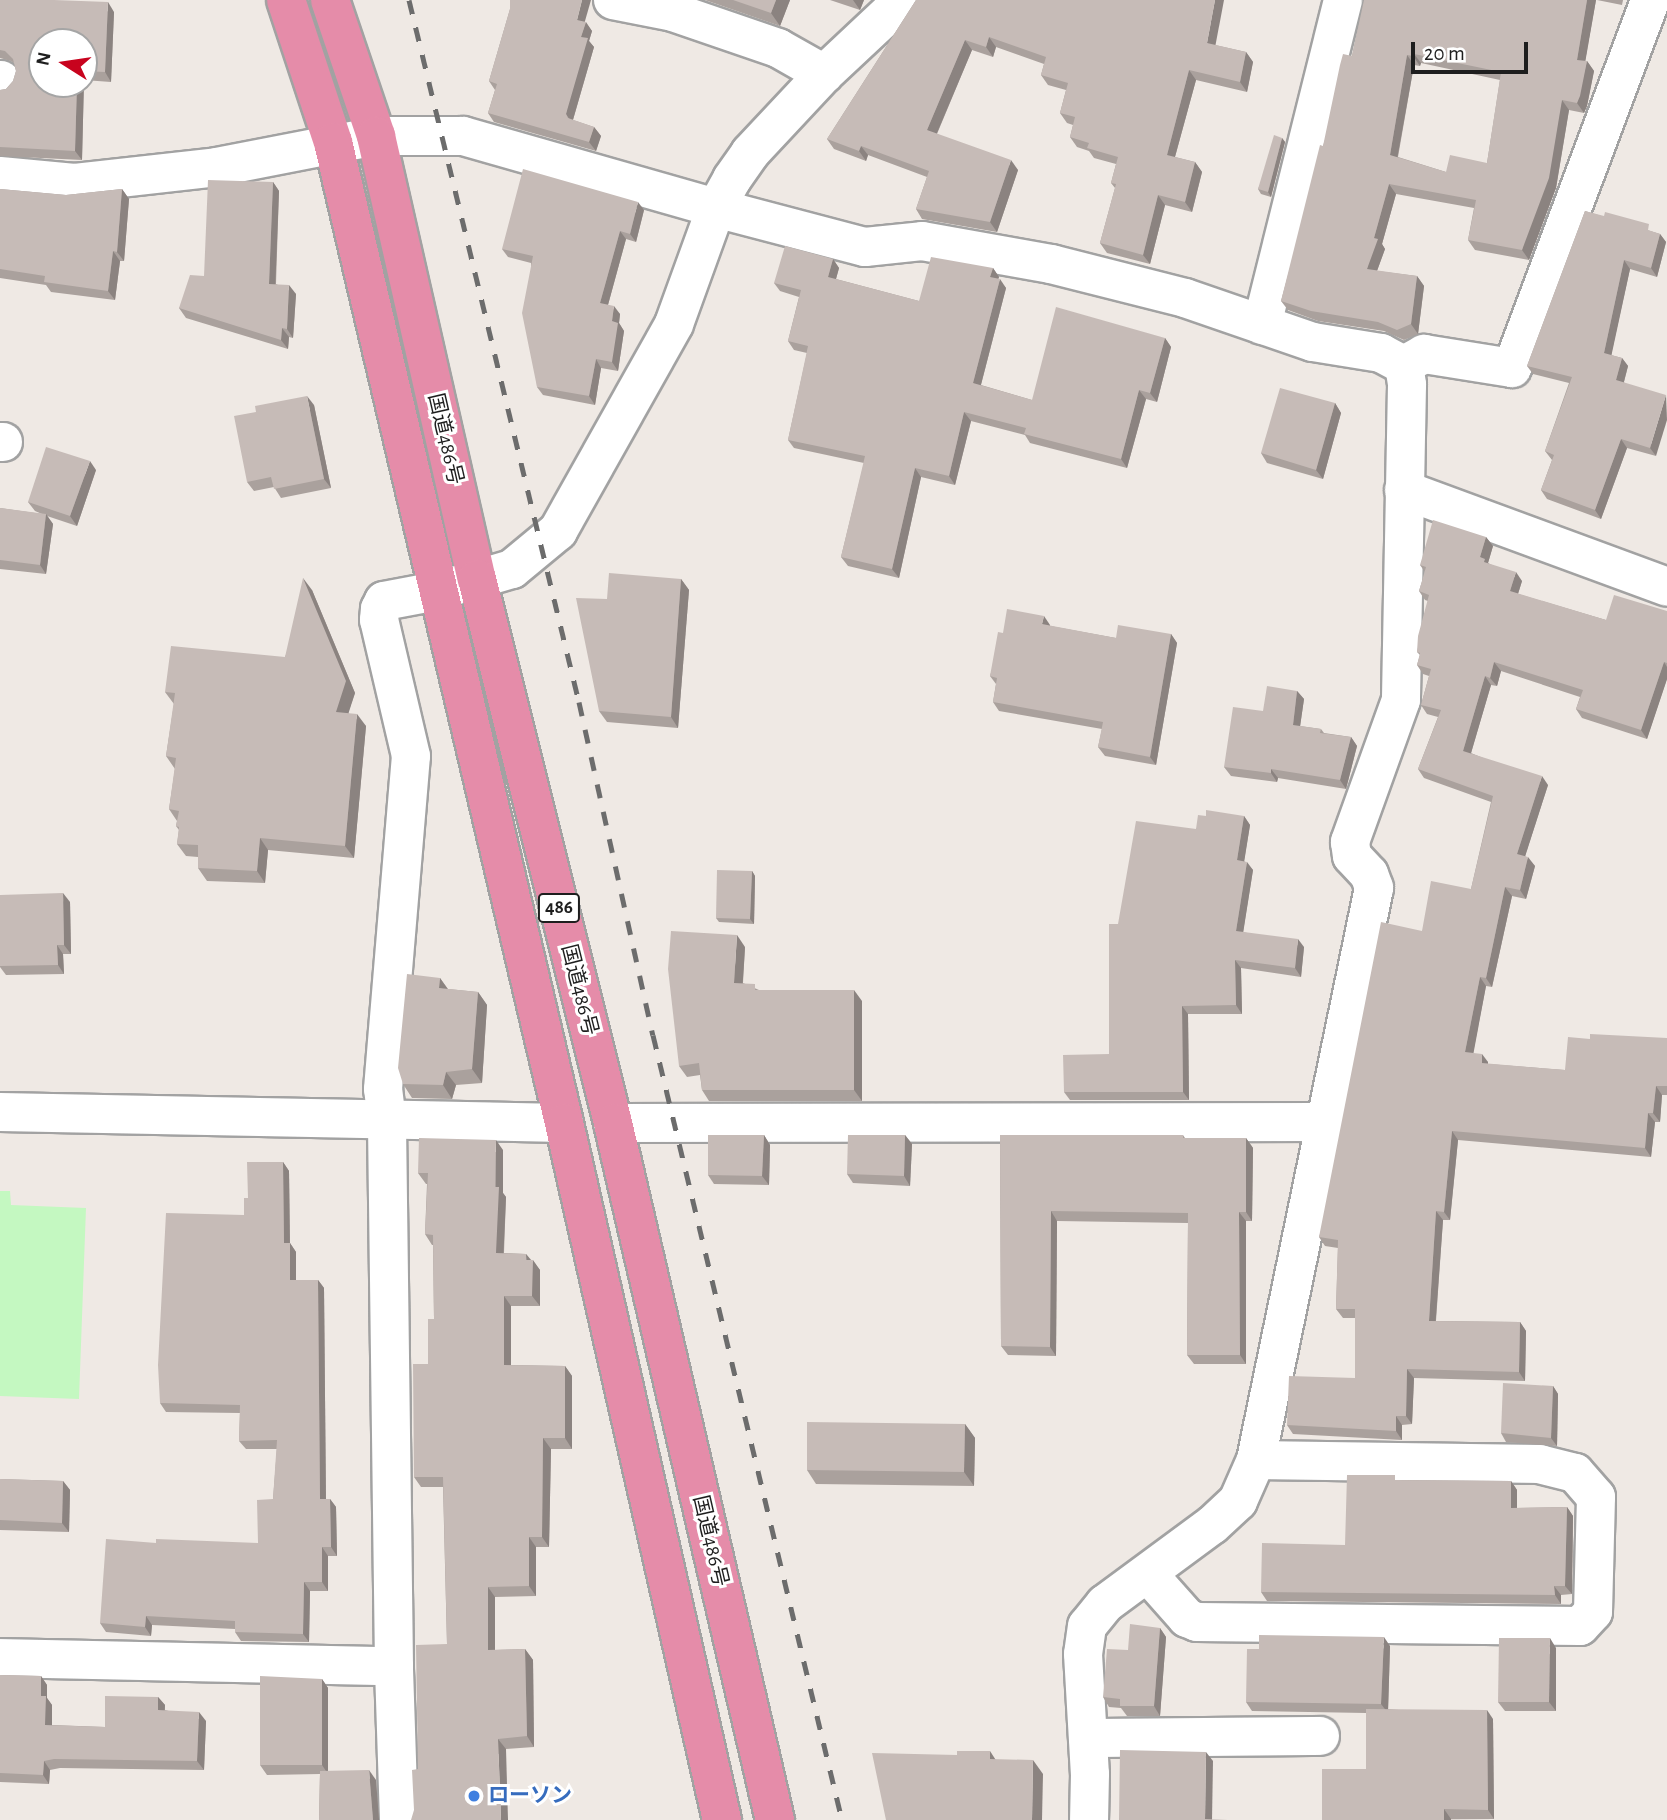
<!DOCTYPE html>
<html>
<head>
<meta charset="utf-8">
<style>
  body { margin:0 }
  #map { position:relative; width:1667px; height:1820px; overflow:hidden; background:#efe9e4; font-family:"Alegreya Sans","Noto Sans JP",sans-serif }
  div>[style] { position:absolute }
  .park>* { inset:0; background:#c4f8c1 }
  .roads { filter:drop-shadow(2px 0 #a2a2a2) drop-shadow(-2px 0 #a2a2a2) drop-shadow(0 2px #a2a2a2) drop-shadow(0 -2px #a2a2a2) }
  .minor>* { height:38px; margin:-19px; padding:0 19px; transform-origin:19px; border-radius:19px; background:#fff }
  .highway>* { height:38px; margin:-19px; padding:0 19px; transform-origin:19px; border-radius:19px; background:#e58ca9 }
  .rail>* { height:5px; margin-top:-2.5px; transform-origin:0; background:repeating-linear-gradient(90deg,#6c6c6c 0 14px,transparent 0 28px) }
  .wall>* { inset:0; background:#aaa19d }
  .shaded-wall>* { inset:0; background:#8b8380 }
  .building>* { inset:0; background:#c6bbb7 }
  .dots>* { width:19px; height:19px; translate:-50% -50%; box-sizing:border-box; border:4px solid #fff; border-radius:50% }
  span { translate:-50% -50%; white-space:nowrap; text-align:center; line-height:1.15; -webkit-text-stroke:6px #fff; paint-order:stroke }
  .shield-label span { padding:2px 5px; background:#fff; border:2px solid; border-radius:5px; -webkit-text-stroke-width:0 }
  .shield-label { font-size:19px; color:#1e1e1e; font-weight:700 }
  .street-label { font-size:21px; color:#1e1e1e }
  .shop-label { font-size:21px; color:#366cbe; font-weight:700 }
  .left { translate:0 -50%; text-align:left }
  .north { position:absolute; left:28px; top:28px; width:70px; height:70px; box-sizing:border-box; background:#fff; border:2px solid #a5a5a5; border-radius:50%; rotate:282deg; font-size:19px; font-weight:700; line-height:28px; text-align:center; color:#1e1e1e }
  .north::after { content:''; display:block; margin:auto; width:24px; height:32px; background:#c8031e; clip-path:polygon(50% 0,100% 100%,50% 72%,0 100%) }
  .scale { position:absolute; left:1411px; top:42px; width:117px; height:32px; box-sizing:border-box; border:4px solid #1e1e1e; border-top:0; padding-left:9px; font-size:21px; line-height:24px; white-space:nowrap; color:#1e1e1e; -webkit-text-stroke:5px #fff; paint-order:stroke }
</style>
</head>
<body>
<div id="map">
  <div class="park">
    <div style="clip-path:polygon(0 1191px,10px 1191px,11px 1205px,86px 1208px,79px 1399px,0 1396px)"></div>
  </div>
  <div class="roads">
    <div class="minor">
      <div style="left:613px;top:0;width:61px;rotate:11.3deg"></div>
      <div style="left:673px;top:12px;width:111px;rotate:18.9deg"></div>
      <div style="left:778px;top:48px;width:53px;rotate:29.5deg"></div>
      <div style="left:0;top:80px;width:1px"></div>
      <div style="left:0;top:176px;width:75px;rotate:5.3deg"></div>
      <div style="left:75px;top:183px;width:143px;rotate:-6.4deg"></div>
      <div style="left:217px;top:167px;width:162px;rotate:-11deg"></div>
      <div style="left:376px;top:136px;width:87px"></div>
      <div style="left:463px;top:136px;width:263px;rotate:15.9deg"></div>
      <div style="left:716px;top:208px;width:154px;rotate:14.7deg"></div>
      <div style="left:865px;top:247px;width:57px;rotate:-6deg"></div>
      <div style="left:922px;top:241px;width:131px;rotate:10.1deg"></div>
      <div style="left:1051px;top:264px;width:138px;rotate:14.2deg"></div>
      <div style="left:1185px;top:298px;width:135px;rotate:19deg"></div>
      <div style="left:1313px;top:342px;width:69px;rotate:9.2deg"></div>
      <div style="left:1381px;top:353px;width:26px;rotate:28deg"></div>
      <div style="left:1404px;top:365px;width:20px;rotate:81deg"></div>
      <div style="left:1407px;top:385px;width:315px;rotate:91.1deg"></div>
      <div style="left:1401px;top:700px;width:151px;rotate:109.8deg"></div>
      <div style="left:1350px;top:842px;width:14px;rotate:82deg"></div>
      <div style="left:1352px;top:856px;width:25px;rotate:47deg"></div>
      <div style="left:1369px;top:874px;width:15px;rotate:70deg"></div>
      <div style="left:1374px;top:888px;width:584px;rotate:101.66deg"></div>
      <div style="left:1256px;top:1460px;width:45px;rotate:113.7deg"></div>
      <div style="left:1238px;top:1501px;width:35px;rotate:137deg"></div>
      <div style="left:1212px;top:1525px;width:133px;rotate:143.6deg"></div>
      <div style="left:1105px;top:1604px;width:28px;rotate:129deg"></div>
      <div style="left:1087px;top:1626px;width:28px;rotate:98deg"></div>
      <div style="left:1083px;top:1654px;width:120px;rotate:86.7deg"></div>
      <div style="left:1090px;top:1774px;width:46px;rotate:91.2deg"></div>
      <div style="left:1262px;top:325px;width:335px;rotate:-76deg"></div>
      <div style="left:1404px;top:365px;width:23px;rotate:-29deg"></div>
      <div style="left:1424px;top:354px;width:89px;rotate:9deg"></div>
      <div style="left:1512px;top:368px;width:393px;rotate:-69.4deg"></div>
      <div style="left:0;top:442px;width:3px"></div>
      <div style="left:1404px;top:490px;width:280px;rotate:20.2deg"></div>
      <div style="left:0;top:1112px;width:564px;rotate:1.12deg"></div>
      <div style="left:613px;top:1123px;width:712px;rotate:-0.08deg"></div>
      <div style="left:1148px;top:1574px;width:59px;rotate:48.4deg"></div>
      <div style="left:1187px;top:1618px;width:11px;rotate:22deg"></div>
      <div style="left:1197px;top:1622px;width:383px;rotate:0.6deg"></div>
      <div style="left:1580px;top:1626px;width:19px;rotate:-47deg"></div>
      <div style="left:1593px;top:1612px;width:115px;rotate:-88.5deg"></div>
      <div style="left:1596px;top:1497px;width:32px;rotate:-131deg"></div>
      <div style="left:1575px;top:1473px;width:36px;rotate:-166deg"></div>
      <div style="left:1540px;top:1464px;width:284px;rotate:-179.2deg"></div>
      <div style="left:0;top:1658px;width:394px;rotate:1.2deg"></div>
      <div style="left:1088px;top:1738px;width:232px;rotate:-0.5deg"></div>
      <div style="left:399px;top:1820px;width:154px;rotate:-91.9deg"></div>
      <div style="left:394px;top:1666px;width:545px;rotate:-90.74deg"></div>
      <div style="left:387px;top:1121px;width:32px;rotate:-97deg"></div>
      <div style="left:383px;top:1089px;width:334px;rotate:-85.2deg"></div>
      <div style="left:411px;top:756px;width:140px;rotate:-103.2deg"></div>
      <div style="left:379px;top:620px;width:11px;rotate:-85deg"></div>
      <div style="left:380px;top:609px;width:9px;rotate:-63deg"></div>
      <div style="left:384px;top:601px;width:54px;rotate:-10.7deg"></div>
      <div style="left:437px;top:591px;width:78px;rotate:-16.3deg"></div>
      <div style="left:512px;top:569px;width:60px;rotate:-39.6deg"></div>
      <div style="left:558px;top:531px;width:237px;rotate:-60.7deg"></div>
      <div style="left:674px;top:324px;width:123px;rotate:-70.1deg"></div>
      <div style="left:716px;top:208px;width:33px;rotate:-61deg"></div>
      <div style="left:732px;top:179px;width:32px;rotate:-55deg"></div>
      <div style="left:750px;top:153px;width:108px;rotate:-46.9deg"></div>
      <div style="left:824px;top:74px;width:108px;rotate:-43.1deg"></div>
    </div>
    <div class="highway">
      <div style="left:286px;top:0;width:150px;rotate:71.7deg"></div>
      <div style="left:333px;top:142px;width:1008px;rotate:76.75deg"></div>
      <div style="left:564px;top:1123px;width:715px;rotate:77.23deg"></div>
      <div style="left:330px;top:0;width:144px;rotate:71.3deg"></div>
      <div style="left:376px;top:136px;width:454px;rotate:77.2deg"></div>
      <div style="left:477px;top:579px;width:561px;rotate:75.96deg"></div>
      <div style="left:613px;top:1123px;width:716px;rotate:76.92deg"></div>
    </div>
  </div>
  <div class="rail">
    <div style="left:409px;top:0;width:722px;rotate:76.39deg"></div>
    <div style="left:579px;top:702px;width:341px;rotate:77.5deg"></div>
    <div style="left:653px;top:1035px;width:807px;rotate:76.46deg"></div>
  </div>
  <div class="wall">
    <div style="clip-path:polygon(evenodd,0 0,114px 12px,111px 82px,84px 80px,82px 160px,0 156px,0 90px,6px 89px,13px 81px,16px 71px,14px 63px,11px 61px,0 58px,0 0,42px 42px,84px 42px,84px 84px,42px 42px)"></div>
    <div style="clip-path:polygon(705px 0,790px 0,780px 26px)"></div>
    <div style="clip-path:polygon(830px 0,864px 0,860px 10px)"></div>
    <div style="clip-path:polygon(916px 0,1215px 45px,1246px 52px,1253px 62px,1247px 92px,1196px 80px,1175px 157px,1195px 162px,1202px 172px,1192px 212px,1165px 205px,1150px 264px,1107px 253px,1100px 243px,1115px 188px,1111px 183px,1116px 164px,1094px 158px,1089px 151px,1077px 147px,1070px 137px,1073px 125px,1067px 123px,1060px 113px,1066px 90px,1048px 85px,1041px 75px,1044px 64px,996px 47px,993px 57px,972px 50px,937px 134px,1018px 170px,997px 232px,922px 219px,916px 209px,927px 177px,868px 155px,866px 161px,834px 149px,827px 139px)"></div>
    <div style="clip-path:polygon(evenodd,1364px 0,1596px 0,1585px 61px,1587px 61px,1594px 71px,1587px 106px,1584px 113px,1569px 110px,1556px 188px,1529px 260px,1475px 250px,1468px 240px,1474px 208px,1396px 194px,1382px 244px,1385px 249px,1377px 271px,1417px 276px,1424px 286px,1418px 334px,1404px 340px,1384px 331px,1318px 321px,1288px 310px,1281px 301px,1323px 146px,1352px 56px,1364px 0,1421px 63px,1500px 80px,1487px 163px,1446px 172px,1398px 157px,1414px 65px,1420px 66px,1421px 63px)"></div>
    <div style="clip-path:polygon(1597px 0,1623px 0,1622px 5px)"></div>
    <div style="clip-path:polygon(510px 9px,585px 22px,592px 31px,589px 41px,594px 47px,573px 120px,594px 127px,601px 136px,596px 151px,494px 122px,488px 113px,495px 90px,489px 81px)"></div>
    <div style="clip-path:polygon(1282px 138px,1285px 142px,1271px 197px,1261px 194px,1258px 189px)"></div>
    <div style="clip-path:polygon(273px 182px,279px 191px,276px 284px,296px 294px,293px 338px,289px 337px,288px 349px,186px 318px,179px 308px,204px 276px)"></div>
    <div style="clip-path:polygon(0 189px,66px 195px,122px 189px,129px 199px,124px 261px,120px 261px,115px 300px,51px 292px,46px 285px,0 278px)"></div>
    <div style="clip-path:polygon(644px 210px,636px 242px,626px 239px,608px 305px,620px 314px,619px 323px,624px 331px,618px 371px,601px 368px,595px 405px,543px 395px,537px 387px,531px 263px,508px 257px,502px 249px)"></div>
    <div style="clip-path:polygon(1585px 211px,1660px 234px,1666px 242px,1657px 277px,1630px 269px,1611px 355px,1622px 358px,1628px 366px,1624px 382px,1656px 456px,1627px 448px,1601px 519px,1547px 499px,1541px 490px,1552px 460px,1545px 451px,1569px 383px,1533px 374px,1527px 366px)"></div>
    <div style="clip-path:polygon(833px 259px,839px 268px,836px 279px,919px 301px,993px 268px,999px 277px,998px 279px,1006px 288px,981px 385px,1032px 400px,1165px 338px,1171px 347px,1157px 402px,1146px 399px,1127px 468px,1030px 443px,1025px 435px,971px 421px,955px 485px,921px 477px,899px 578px,848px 566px,841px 557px,864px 463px,794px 448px,788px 440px,807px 353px,794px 350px,788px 341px,799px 297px,780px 291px,774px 283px)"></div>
    <div style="clip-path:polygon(1335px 403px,1341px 413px,1323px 479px,1267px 463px,1261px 453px)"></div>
    <div style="clip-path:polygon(314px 405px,331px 488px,281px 498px,274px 487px,254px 491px,247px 482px)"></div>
    <div style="clip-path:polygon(96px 470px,77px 526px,47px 516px,53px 524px,46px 574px,0 569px,0 508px,42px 514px,35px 511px,28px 502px)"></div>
    <div style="clip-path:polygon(1486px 537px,1493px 546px,1488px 563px,1522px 581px,1518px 594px,1606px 620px,1667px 611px,1667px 679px,1647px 739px,1582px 718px,1576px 709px,1580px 697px,1501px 671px,1497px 686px,1491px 685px,1471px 753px,1548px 785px,1525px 856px,1535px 866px,1526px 899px,1512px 896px,1492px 987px,1486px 986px,1473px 1053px,1488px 1062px,1488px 1064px,1565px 1070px,1590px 1039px,1667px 1038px,1667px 1095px,1662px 1095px,1660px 1122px,1655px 1122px,1651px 1157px,1458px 1140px,1450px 1220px,1443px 1220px,1436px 1321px,1520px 1322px,1526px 1331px,1525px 1381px,1414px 1378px,1412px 1424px,1402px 1425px,1402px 1440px,1293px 1434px,1287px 1425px,1355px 1378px,1355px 1318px,1343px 1318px,1336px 1309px,1338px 1248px,1325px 1246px,1319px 1237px,1422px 931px,1471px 889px,1491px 802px,1424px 778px,1418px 769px,1438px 717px,1427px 714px,1421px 705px,1429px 676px,1423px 674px,1417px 665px,1420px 655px,1417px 652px,1428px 601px,1425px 600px,1419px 591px,1425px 572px,1420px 565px)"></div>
    <div style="clip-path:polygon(681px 579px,689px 590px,678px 728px,607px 722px,599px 711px,607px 599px)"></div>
    <div style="clip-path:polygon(312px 590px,355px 693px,348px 713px,366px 726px,354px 858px,268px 850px,265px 883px,207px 881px,198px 868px,198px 857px,186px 856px,177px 844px,179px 830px,176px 826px,177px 821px,169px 809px,175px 769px,166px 756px,174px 704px,165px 692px,285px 657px)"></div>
    <div style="clip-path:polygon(1050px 625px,1050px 626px,1116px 638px,1171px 634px,1177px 643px,1156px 765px,1105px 756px,1098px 747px,1102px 729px,999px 711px,993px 702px,996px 684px,990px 676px,1003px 633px)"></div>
    <div style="clip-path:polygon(1297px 691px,1304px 699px,1300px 726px,1321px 729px,1324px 733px,1351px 737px,1357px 746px,1346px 789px,1278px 778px,1277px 782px,1231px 776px,1224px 767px,1263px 711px)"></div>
    <div style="clip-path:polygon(1206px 816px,1244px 816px,1250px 825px,1244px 861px,1253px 870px,1243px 932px,1304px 947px,1301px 977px,1241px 968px,1242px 1014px,1188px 1014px,1189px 1100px,1070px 1100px,1064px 1092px,1109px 1054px,1196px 829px)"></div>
    <div style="clip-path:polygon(752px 871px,755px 876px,754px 924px,719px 922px,716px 918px)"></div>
    <div style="clip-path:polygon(0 895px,70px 902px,71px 954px,63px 954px,64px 974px,6px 975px,0 967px)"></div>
    <div style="clip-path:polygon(745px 947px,743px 983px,759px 990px,862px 1001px,862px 1101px,709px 1101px,702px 1090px,700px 1075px,687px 1077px,679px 1066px)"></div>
    <div style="clip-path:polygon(440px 978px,448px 989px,478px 992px,487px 1005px,482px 1083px,456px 1085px,452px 1099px,412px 1098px,403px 1084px)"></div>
    <div style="clip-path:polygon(764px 1135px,770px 1145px,769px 1185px,714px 1184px,708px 1175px)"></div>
    <div style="clip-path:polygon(905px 1135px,912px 1144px,910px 1186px,853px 1183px,847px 1174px)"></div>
    <div style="clip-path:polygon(1000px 1135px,1183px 1135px,1185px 1138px,1246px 1138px,1253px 1148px,1252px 1221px,1246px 1221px,1246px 1364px,1194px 1364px,1187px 1355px,1188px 1223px,1057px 1221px,1056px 1356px,1008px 1355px,1001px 1346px)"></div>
    <div style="clip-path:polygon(503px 1150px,503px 1193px,506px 1197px,504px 1253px,526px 1254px,540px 1270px,540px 1306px,511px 1306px,511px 1365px,565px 1366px,572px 1376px,572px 1449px,551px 1449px,549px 1547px,536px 1547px,536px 1596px,495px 1597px,495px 1650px,525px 1649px,533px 1660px,534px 1747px,506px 1749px,414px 1810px,418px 1769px,447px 1644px,443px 1487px,421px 1487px,414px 1477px,434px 1319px,433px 1245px,432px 1245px,425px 1234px,427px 1184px,426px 1184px,418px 1173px)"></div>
    <div style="clip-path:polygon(283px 1162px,289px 1171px,290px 1243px,296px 1252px,296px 1280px,318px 1280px,324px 1288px,326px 1499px,330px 1499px,336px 1507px,337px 1556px,328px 1556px,328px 1591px,310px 1591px,309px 1642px,241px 1641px,235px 1632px,235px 1629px,152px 1625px,151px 1636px,106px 1632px,100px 1623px,156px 1543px,258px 1543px,273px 1499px,277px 1449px,246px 1449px,239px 1441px,240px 1413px,166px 1412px,160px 1403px,244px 1215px,248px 1198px)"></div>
    <div style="clip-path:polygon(1553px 1386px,1558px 1394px,1557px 1446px,1506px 1442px,1501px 1433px)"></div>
    <div style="clip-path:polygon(965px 1424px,975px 1438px,974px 1486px,816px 1484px,807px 1470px)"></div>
    <div style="clip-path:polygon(0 1479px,63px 1481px,70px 1490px,69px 1532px,0 1530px)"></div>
    <div style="clip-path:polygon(1398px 1480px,1511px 1481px,1517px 1490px,1517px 1508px,1567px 1507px,1573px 1516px,1572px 1594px,1561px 1595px,1561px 1604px,1267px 1601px,1261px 1592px,1345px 1545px)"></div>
    <div style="clip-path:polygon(1160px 1628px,1166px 1637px,1160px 1716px,1127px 1716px,1121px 1708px,1109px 1707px,1103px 1697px,1128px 1650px)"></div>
    <div style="clip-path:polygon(1390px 1646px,1388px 1709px,1493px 1719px,1494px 1819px,1322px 1820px,1366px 1769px,1366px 1713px,1252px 1711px,1246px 1702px)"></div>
    <div style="clip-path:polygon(1556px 1648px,1556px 1711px,1505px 1711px,1498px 1702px)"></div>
    <div style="clip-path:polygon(0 1675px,41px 1676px,47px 1685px,47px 1698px,52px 1705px,52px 1725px,105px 1727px,158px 1697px,165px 1705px,165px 1710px,206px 1721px,204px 1770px,60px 1768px,50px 1770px,49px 1784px,0 1782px)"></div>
    <div style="clip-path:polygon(322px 1679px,328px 1688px,328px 1771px,376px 1780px,379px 1820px,319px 1820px,320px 1774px,267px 1775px,260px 1765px)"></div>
  </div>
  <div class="shaded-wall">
    <div style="clip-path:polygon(582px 0,591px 0,583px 28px,577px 20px)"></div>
    <div style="clip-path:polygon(776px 0,790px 0,780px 26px,771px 13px)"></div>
    <div style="clip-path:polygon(853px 0,864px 0,860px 10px)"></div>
    <div style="clip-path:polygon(1215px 0,1224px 0,1214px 53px,1207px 43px)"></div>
    <div style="clip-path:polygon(1587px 0,1596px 0,1584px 69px,1577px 60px)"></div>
    <div style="clip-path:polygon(108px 2px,114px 12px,111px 82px,105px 72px)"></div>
    <div style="clip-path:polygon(586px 22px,592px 31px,589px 41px,594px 47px,572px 123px,566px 114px,581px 37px)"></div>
    <div style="clip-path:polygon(989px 37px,996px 47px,993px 57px,986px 47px)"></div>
    <div style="clip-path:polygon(965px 40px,972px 50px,934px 140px,927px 130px)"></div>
    <div style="clip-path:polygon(1246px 52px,1253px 62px,1247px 92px,1240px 82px)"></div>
    <div style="clip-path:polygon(1414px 54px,1421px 63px,1420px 66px,1413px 56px)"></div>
    <div style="clip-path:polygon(1407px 55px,1414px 65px,1396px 165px,1390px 155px)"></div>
    <div style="clip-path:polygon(1587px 61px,1594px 71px,1587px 106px,1584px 113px,1577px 103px)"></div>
    <div style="clip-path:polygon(1189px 70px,1196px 80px,1173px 164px,1167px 155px)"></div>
    <div style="clip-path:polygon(84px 79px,84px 80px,82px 160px,75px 151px,77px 84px,84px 84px)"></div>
    <div style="clip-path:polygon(1562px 100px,1569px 110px,1556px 188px,1529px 260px,1522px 250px)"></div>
    <div style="clip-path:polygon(594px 127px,601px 136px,596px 151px,589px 142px)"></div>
    <div style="clip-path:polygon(1282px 138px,1285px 142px,1271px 197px,1268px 192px)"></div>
    <div style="clip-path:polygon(861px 146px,868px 155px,866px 161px,859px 151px)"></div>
    <div style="clip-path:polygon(1011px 160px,1018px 170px,997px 232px,990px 222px)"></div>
    <div style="clip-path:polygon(1195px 162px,1202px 172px,1192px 212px,1185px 202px)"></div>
    <div style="clip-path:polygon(273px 182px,279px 191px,275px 293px,269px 284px)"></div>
    <div style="clip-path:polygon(1389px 184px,1396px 194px,1382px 244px,1385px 249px,1374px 279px,1367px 269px,1374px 238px)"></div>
    <div style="clip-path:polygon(122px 189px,129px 199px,124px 261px,117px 252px)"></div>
    <div style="clip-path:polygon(1158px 195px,1165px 205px,1150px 264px,1143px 255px)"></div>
    <div style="clip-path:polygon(638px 202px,644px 210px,636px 242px,630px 234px)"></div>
    <div style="clip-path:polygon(620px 231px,626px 239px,606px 312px,600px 303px)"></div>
    <div style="clip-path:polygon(1660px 234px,1666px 242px,1657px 277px,1651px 268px)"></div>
    <div style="clip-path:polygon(113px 251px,120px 261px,115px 300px,108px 291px)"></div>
    <div style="clip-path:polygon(833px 259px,839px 268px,834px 286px,828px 277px)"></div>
    <div style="clip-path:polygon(1624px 260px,1630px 269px,1610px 362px,1604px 353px)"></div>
    <div style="clip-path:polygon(993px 268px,999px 277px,996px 285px,990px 277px)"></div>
    <div style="clip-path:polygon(1417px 276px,1424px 286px,1418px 334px,1411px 324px)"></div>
    <div style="clip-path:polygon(1000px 279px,1006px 288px,979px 392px,973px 383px)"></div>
    <div style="clip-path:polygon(289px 285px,296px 294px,293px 338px,287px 329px)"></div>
    <div style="clip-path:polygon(614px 306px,620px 314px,619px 323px,624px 331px,618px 371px,612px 362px,612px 321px)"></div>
    <div style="clip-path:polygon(282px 328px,289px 337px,288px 349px,281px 340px)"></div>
    <div style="clip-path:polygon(1165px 338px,1171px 347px,1157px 402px,1150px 393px)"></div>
    <div style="clip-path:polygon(1622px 358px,1628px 366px,1622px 389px,1616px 380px)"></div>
    <div style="clip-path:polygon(596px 359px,601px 368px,595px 405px,589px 396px)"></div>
    <div style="clip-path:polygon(1139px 390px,1146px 399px,1127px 468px,1121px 459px)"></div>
    <div style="clip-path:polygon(1666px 395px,1667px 420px,1656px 456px,1650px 448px)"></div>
    <div style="clip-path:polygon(307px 396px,314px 405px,331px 488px,324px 479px)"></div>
    <div style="clip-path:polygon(1335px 403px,1341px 413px,1323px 479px,1316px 470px)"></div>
    <div style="clip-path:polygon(964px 412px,971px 421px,955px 485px,949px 476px)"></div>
    <div style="clip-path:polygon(1621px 439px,1627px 448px,1601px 519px,1595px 510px)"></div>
    <div style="clip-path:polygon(90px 461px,96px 470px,77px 526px,70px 516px)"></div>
    <div style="clip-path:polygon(915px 468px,921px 477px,899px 578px,892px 569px)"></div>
    <div style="clip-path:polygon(46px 514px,53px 524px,46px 574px,40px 565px)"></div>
    <div style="clip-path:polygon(1486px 537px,1493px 546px,1488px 563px,1491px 568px,1490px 571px,1480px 557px)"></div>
    <div style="clip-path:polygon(1516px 572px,1522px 581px,1516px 600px,1510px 591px)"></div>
    <div style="clip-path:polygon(303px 578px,312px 590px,355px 693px,345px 724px,336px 712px)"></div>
    <div style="clip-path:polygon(681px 579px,689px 590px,678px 728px,671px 717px)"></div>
    <div style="clip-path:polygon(1044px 616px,1050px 625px,1049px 633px,1042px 624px)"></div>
    <div style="clip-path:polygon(1171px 634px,1177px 643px,1156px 765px,1150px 757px)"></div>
    <div style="clip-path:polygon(1494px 662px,1501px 671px,1497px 686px,1490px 678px)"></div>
    <div style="clip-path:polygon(1664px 662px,1667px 667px,1667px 679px,1647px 739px,1641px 730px)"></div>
    <div style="clip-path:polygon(1485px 676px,1491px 685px,1469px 760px,1463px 751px)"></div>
    <div style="clip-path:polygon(1297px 691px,1304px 699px,1299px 734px,1293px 725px)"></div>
    <div style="clip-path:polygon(357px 714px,366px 726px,354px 858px,345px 846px)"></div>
    <div style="clip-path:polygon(1351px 737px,1357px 746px,1346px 789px,1340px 780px)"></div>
    <div style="clip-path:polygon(1271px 769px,1278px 778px,1277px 782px,1271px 773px)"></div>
    <div style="clip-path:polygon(1542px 776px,1548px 785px,1523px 863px,1517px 854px)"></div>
    <div style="clip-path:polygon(1244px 816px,1250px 825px,1243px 869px,1237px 860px)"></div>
    <div style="clip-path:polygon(260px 838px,268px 850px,265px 883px,257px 871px)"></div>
    <div style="clip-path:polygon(1528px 857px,1535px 866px,1526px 899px,1520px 890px)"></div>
    <div style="clip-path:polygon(1247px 862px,1253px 870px,1242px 940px,1236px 931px)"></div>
    <div style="clip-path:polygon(752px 871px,755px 876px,754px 924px,750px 919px)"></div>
    <div style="clip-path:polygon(1505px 887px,1512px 896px,1492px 987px,1486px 978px)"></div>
    <div style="clip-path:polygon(63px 893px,70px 902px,71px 954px,64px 945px)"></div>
    <div style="clip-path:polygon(737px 935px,745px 947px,742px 994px,734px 983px)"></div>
    <div style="clip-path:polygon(1298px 939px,1304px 947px,1301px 977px,1295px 968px)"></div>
    <div style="clip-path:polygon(57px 945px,63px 954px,64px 974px,58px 965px)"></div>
    <div style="clip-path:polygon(1235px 960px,1241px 968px,1242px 1014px,1236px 1005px)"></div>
    <div style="clip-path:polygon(1480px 977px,1486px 986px,1472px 1061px,1465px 1052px)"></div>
    <div style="clip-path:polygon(440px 978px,449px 991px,439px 988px)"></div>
    <div style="clip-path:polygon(854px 990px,862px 1001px,862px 1101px,854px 1090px)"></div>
    <div style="clip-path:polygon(478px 992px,487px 1005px,482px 1083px,472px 1069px)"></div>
    <div style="clip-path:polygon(1182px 1006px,1188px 1014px,1189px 1100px,1183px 1092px)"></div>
    <div style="clip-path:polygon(1482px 1054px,1488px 1062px,1488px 1072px,1482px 1063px)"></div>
    <div style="clip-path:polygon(446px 1072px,456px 1085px,452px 1099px,443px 1085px)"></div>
    <div style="clip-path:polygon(1656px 1086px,1662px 1095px,1660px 1122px,1653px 1113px)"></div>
    <div style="clip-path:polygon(1648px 1113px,1655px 1122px,1651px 1157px,1645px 1148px)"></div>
    <div style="clip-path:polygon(1452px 1131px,1458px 1140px,1450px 1220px,1444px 1212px)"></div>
    <div style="clip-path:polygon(764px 1135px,770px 1145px,769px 1185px,762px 1176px)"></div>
    <div style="clip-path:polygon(905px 1135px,912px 1144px,910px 1186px,904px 1176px)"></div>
    <div style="clip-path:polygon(1246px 1138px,1253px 1148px,1252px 1221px,1246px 1212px)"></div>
    <div style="clip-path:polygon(496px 1140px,503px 1150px,503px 1193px,506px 1197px,503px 1264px,496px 1253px)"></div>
    <div style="clip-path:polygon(283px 1162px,289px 1171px,290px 1252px,284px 1243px)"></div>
    <div style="clip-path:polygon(1051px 1211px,1057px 1221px,1056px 1356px,1050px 1347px)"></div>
    <div style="clip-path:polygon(1436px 1211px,1443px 1220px,1435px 1330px,1429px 1321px)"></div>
    <div style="clip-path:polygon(1239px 1212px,1246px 1221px,1246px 1364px,1240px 1355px)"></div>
    <div style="clip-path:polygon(290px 1243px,296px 1252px,296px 1288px,290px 1280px)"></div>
    <div style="clip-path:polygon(526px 1254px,533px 1263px,533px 1260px,540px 1270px,540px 1306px,532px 1296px)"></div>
    <div style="clip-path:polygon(318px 1280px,324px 1288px,326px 1508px,320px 1499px)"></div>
    <div style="clip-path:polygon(504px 1296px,511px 1306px,511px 1376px,504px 1365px)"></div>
    <div style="clip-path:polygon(1520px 1322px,1526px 1331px,1525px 1381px,1519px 1372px)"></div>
    <div style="clip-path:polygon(565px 1366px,572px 1376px,572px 1449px,565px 1438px)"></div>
    <div style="clip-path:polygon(1407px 1369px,1414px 1378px,1412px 1424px,1406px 1416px)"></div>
    <div style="clip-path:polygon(1553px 1386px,1558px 1394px,1557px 1446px,1551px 1438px)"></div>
    <div style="clip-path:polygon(1396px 1416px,1402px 1425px,1402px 1440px,1396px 1431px)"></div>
    <div style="clip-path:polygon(965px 1424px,975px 1438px,974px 1486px,964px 1472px)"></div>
    <div style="clip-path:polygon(543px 1438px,551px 1449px,549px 1547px,542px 1537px)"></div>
    <div style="clip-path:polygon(63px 1481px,70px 1490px,69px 1532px,62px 1523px)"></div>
    <div style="clip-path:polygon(1511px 1481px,1517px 1490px,1517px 1517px,1511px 1508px)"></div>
    <div style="clip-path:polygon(330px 1499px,336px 1507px,337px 1556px,331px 1547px)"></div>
    <div style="clip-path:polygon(1567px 1507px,1573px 1516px,1572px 1594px,1565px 1586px)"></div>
    <div style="clip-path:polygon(529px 1537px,536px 1547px,536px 1596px,529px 1586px)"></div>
    <div style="clip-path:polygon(322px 1547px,328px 1556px,328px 1591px,322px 1582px)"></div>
    <div style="clip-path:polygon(304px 1582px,310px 1591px,309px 1642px,303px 1634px)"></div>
    <div style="clip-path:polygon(1554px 1586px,1561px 1595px,1561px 1604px,1555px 1595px)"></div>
    <div style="clip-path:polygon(488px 1587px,495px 1597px,495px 1660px,488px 1650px)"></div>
    <div style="clip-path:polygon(146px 1616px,152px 1625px,151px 1636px,145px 1627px)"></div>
    <div style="clip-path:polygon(1160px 1628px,1166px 1637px,1160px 1716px,1154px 1706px)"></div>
    <div style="clip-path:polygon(1384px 1637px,1390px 1646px,1388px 1713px,1381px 1704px)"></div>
    <div style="clip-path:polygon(1550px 1638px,1556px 1648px,1556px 1711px,1549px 1702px)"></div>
    <div style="clip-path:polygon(525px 1649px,533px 1660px,534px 1747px,527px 1736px)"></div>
    <div style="clip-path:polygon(41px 1676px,47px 1685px,47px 1698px,52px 1705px,52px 1734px,45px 1725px,41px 1696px)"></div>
    <div style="clip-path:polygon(322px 1679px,328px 1688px,328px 1774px,322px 1765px)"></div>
    <div style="clip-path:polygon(158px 1697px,165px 1705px,164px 1719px,158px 1710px)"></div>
    <div style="clip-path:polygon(1487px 1710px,1493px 1719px,1494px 1819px,1488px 1810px)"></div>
    <div style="clip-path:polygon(199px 1712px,206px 1721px,204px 1770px,197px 1761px)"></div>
    <div style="clip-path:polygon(498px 1739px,506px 1749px,508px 1820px,501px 1820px)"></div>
    <div style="clip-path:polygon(990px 1751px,999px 1765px,990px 1759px)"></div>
    <div style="clip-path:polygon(1206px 1752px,1213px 1761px,1212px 1820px,1205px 1820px)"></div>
    <div style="clip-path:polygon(1033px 1760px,1043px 1774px,1042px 1820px,1032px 1820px)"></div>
    <div style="clip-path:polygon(44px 1761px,50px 1770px,49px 1784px,43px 1775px)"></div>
    <div style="clip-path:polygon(369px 1770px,376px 1780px,379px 1820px,373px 1820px)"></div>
    <div style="clip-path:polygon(1444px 1809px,1451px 1819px,1451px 1820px,1444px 1820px)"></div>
  </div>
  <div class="building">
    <div style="clip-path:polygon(0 0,54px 0,108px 2px,105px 72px,84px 71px,84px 42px,42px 42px,42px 84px,77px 84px,75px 151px,0 147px,0 90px,6px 89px,13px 81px,16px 71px,13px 59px,5px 51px,0 50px)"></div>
    <div style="clip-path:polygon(510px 0,582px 0,577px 20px,586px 22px,581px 37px,588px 38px,566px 114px,568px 118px,594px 127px,589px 142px,488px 113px,497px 84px,489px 81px,510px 9px)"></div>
    <div style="clip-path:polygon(733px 0,776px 0,771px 13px)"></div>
    <div style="clip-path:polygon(916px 0,1215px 0,1207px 43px,1246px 52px,1240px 82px,1189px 70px,1167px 155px,1195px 162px,1185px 202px,1158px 195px,1143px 255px,1100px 243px,1116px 184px,1111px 183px,1118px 157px,1087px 148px,1089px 143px,1070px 137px,1075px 117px,1060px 113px,1068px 83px,1041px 75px,1046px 57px,989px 37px,986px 47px,965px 40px,927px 130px,1011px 160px,990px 222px,916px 209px,929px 171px,861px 146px,859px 151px,827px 139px)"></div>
    <div style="clip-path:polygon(evenodd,1364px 0,1587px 0,1577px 60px,1587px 61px,1580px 96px,1577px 103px,1562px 100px,1549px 178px,1522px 250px,1468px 240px,1476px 200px,1389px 184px,1374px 238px,1378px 239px,1367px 269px,1417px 276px,1411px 324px,1397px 330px,1378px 322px,1311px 311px,1281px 301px,1320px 145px,1323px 146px,1340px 65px,1343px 54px,1352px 56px,1364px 0,1414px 54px,1501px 72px,1487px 163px,1450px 155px,1446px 172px,1390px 155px,1407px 55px,1413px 56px,1414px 54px)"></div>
    <div style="clip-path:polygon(1274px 135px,1282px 138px,1268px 192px,1258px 189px)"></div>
    <div style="clip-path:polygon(523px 169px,638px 202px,630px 234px,620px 231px,600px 303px,614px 306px,612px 321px,618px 323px,612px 362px,596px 359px,589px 396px,537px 387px,522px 313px,533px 256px,502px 249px)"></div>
    <div style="clip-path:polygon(208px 180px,273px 182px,269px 284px,289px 285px,287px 329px,282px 328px,281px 340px,179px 308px,190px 275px,204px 276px)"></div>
    <div style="clip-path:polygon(0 189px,66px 195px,122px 189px,117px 252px,113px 251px,108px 291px,44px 282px,45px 276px,0 269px)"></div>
    <div style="clip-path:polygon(1585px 211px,1604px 216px,1605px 212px,1649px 224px,1648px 230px,1660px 234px,1651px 268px,1624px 260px,1604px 353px,1622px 358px,1616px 380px,1666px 395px,1650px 448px,1621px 439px,1595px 510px,1541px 490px,1554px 455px,1545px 451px,1572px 377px,1527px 366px)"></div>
    <div style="clip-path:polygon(785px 246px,833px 259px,828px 277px,919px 301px,931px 257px,993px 268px,990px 277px,1000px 279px,973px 383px,1032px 400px,1056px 307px,1165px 338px,1150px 393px,1139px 390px,1121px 459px,1024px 434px,1026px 428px,964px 412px,949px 476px,915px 468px,892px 569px,841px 557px,865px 456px,788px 440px,808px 346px,788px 341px,801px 290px,774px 283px)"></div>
    <div style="clip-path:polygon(1280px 388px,1335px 403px,1316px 470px,1261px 453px)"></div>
    <div style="clip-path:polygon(307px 396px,324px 479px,274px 489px,271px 477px,247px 482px,234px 416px,256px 412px,255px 406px)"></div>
    <div style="clip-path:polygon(46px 447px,90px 461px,70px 516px,28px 502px)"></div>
    <div style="clip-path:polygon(0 508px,46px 514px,40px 565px,0 560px)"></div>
    <div style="clip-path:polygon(1433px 520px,1486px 537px,1480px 557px,1485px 559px,1484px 562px,1516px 572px,1510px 591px,1606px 620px,1614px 595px,1667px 611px,1667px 663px,1664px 662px,1641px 730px,1576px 709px,1583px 690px,1494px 662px,1490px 678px,1485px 676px,1463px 751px,1542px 776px,1517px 854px,1528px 857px,1520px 890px,1505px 887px,1486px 978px,1480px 977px,1465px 1052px,1482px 1054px,1482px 1063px,1565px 1070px,1568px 1037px,1590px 1039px,1590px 1034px,1667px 1038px,1667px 1086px,1656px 1086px,1653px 1113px,1648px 1113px,1645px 1148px,1452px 1131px,1444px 1212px,1436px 1211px,1429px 1321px,1520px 1322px,1519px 1372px,1407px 1369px,1406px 1416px,1396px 1416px,1396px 1431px,1287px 1425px,1289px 1376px,1355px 1378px,1355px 1309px,1336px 1309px,1338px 1240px,1319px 1237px,1381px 922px,1422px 931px,1431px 881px,1471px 889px,1493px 796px,1418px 769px,1441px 710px,1421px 705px,1431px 669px,1417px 665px,1420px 653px,1417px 652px,1418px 636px,1429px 595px,1419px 591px,1426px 567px,1420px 565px)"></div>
    <div style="clip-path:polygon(609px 573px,681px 579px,671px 717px,599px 711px,576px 598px,607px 599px)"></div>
    <div style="clip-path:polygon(303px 578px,346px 681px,336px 712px,357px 714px,345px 846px,260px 838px,257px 871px,198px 868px,198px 845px,177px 844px,179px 827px,176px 826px,179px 811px,169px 809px,176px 758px,166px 756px,175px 693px,165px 692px,171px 646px,285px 657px)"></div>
    <div style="clip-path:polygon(1007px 609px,1044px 616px,1042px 624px,1116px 638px,1118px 625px,1171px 634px,1150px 757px,1098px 747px,1103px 722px,993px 702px,997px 678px,990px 676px,998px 632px,1003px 633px)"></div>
    <div style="clip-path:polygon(1267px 686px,1297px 691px,1293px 725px,1321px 729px,1320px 733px,1351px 737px,1340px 780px,1271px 769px,1271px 773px,1224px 767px,1233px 707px,1263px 711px)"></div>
    <div style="clip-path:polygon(1206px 810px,1244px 816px,1237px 860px,1247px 862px,1236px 931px,1298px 939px,1295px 968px,1235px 960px,1236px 1005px,1182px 1006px,1183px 1092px,1064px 1092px,1063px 1055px,1109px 1054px,1109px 924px,1118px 924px,1136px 821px,1196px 829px,1198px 815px,1206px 816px)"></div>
    <div style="clip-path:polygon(717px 870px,752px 871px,750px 919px,716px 918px)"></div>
    <div style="clip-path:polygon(63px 893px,64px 945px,57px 945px,58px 965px,0 966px,0 895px)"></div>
    <div style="clip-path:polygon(671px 931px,737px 935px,734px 983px,755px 984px,755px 990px,854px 990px,854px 1090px,702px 1090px,699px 1063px,679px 1066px,668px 969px)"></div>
    <div style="clip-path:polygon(407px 974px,440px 978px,439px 988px,478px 992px,472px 1069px,446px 1072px,443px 1085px,403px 1084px,398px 1068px)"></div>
    <div style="clip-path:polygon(708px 1135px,764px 1135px,762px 1176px,708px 1175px)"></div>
    <div style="clip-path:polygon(848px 1135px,905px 1135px,904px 1176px,847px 1174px)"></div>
    <div style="clip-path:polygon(1000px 1135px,1183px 1135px,1183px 1138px,1246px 1138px,1246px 1212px,1239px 1212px,1240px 1355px,1187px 1355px,1188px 1213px,1051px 1211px,1050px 1347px,1001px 1346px)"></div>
    <div style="clip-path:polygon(419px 1138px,496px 1140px,495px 1187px,499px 1187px,496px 1253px,526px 1254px,526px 1260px,533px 1260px,532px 1296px,504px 1296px,504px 1365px,565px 1366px,565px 1438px,543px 1438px,542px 1537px,529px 1537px,529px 1586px,488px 1587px,488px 1650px,525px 1649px,527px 1736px,498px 1739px,501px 1820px,411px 1820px,414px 1810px,412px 1770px,418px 1769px,416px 1645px,447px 1644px,443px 1477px,414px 1477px,413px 1364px,428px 1364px,428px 1319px,434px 1319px,433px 1235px,425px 1234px,428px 1173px,418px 1173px)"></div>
    <div style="clip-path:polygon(247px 1162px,283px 1162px,284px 1243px,290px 1243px,290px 1280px,318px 1280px,320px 1499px,330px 1499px,331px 1547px,322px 1547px,322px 1582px,304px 1582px,303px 1634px,235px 1632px,235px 1621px,146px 1616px,145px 1627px,100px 1623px,106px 1539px,156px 1543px,156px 1539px,258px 1543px,257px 1500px,273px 1499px,277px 1440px,239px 1441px,240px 1405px,160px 1403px,158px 1365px,166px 1213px,244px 1215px,244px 1198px,248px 1198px)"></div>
    <div style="clip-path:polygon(1503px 1383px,1553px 1386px,1551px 1438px,1501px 1433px)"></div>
    <div style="clip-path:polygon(807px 1422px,965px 1424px,964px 1472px,807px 1470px)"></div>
    <div style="clip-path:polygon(1347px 1475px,1395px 1475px,1395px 1480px,1511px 1481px,1511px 1508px,1567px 1507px,1565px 1586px,1554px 1586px,1555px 1595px,1261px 1592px,1262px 1543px,1345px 1545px)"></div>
    <div style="clip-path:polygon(0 1479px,63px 1481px,62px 1523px,0 1520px)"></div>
    <div style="clip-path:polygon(1130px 1624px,1160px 1628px,1154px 1706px,1120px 1706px,1120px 1699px,1103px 1697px,1107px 1649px,1128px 1650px)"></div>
    <div style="clip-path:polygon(1259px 1635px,1384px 1637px,1381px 1704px,1246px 1702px,1247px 1649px,1259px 1649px)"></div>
    <div style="clip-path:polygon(1499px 1638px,1550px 1638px,1549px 1702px,1498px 1702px)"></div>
    <div style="clip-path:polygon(0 1675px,41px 1676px,41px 1696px,46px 1696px,45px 1725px,105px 1727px,105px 1696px,158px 1697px,158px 1710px,199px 1712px,197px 1761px,54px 1759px,44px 1761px,43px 1775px,0 1773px)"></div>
    <div style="clip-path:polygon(260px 1676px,322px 1679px,322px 1765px,260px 1765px)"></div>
    <div style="clip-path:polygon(1366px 1709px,1487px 1710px,1488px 1810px,1444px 1809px,1444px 1820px,1322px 1820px,1322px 1769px,1366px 1769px)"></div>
    <div style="clip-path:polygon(1120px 1750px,1206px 1752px,1205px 1819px,1228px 1820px,1119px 1820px)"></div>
    <div style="clip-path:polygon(957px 1751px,990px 1751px,990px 1759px,1033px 1760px,1032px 1820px,886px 1820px,872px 1753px,957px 1755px)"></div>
    <div style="clip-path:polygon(369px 1770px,373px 1820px,319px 1820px,320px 1771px)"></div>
  </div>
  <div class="dots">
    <div style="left:474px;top:1796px;background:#3f7fe0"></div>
  </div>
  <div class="shield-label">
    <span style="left:559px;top:908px">486</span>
  </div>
  <div class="street-label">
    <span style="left:445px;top:439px;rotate:77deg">国道486号</span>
    <span style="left:579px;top:990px;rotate:76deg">国道486号</span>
    <span style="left:710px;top:1541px;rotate:77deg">国道486号</span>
  </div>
  <div class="shop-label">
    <span class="left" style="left:488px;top:1796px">ローソン</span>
  </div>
  <div class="north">N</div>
  <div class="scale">20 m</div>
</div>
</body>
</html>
